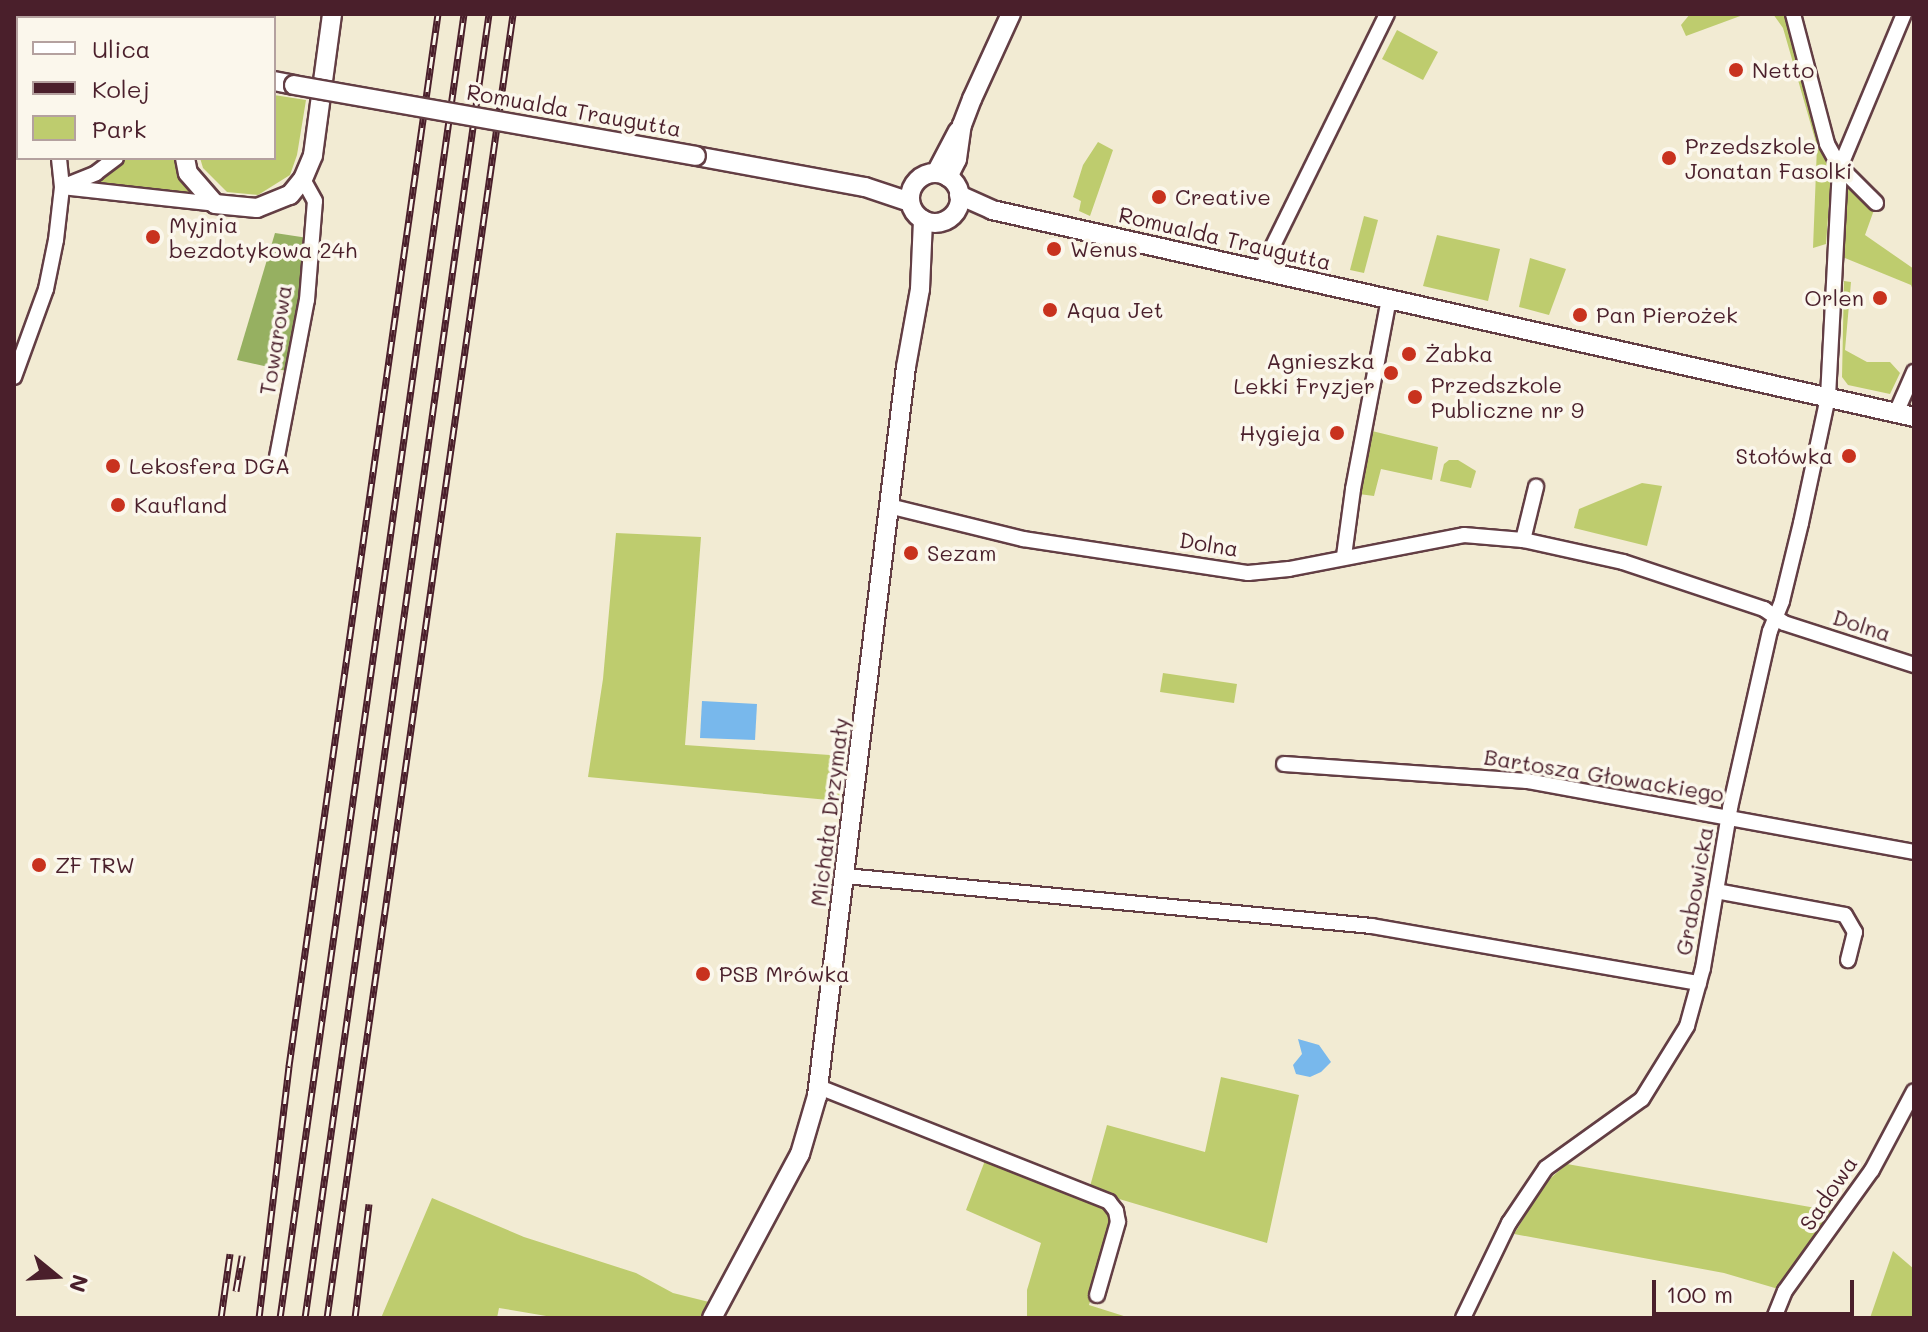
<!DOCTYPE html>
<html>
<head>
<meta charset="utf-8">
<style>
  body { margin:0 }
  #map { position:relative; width:1928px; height:1332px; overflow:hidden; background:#f2ebd3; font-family:Mali,sans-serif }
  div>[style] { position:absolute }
  .green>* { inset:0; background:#becc6e }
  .forest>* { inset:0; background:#96b061 }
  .water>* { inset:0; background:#78b8ec }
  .roads { filter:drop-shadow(2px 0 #633e44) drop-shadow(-2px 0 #633e44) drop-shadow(0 2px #633e44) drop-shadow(0 -2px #633e44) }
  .minor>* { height:14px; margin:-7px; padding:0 7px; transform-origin:7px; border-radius:7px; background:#fff }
  .tertiary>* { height:18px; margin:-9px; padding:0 9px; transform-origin:9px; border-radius:9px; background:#fff }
  .tertiary>.ring { margin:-9px; padding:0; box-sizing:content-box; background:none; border:18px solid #fff; border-radius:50% }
  .rail>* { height:7px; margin-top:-3.5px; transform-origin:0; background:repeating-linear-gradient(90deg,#fbf7ec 0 12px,#4a1f2b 0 24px); box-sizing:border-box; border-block:2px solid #4a1f2b }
  .bridges { filter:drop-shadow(2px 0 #633e44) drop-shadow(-2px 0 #633e44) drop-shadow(0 2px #633e44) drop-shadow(0 -2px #633e44) }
  .tertiary-bridge>* { height:18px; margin:-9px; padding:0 9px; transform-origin:9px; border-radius:9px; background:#fff }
  .dots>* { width:22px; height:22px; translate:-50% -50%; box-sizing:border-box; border:4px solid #fbf7ec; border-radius:50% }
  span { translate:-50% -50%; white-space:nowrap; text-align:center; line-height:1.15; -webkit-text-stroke:7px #fbf7ec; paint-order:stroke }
  .poi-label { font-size:22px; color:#4a1f2b }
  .left { translate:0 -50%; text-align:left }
  .right { translate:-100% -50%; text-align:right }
  .street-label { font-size:22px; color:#4a1f2b }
  .frame { position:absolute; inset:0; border:16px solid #4a1f2b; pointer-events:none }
  .legend { position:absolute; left:16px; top:16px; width:260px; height:144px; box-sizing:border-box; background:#fbf7ec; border:2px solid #b4a19f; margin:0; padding:10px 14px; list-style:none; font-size:24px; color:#4a1f2b }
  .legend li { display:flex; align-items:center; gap:16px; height:40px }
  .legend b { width:40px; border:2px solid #b4a19f }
  .north { position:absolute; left:16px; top:1236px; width:80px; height:80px; -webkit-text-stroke:6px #fbf7ec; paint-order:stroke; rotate:108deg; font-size:22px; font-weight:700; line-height:32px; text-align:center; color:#4a1f2b }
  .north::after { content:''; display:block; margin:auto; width:28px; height:36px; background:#4a1f2b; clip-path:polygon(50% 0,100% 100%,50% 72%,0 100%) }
  .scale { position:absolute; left:1652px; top:1280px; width:202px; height:36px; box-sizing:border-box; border:4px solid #4a1f2b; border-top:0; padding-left:10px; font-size:24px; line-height:28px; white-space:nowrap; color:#4a1f2b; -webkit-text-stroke:6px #fbf7ec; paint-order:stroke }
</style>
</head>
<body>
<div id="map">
  <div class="green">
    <div style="clip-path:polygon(1690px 14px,1743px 14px,1743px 15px,1686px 36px,1681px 25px)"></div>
    <div style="clip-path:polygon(1773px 14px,1784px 14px,1797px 46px,1832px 163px,1826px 244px,1813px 248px,1817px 146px,1783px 28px)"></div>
    <div style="clip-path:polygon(1397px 30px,1438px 52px,1423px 80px,1382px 59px)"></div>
    <div style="clip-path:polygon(274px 95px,306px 100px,297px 155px,290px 175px,258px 195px,227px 192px,203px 168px,200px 158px,274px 158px)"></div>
    <div style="clip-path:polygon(1098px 142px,1113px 150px,1090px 216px,1079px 211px,1081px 201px,1073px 197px,1083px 165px)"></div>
    <div style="clip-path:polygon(127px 158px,176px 158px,182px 180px,192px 195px,100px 182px,100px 177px)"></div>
    <div style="clip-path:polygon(1842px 186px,1852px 187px,1874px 210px,1865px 235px,1914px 269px,1914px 293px,1911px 285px,1840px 256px)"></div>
    <div style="clip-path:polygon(1364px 216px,1378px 220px,1364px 273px,1350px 270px)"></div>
    <div style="clip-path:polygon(1437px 235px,1500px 249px,1488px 301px,1423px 286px)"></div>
    <div style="clip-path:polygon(1530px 258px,1566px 269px,1549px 315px,1519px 307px)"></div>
    <div style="clip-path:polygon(1844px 281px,1851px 282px,1845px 350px,1867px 362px,1890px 362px,1900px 373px,1890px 394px,1848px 385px,1842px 377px)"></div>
    <div style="clip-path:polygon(1372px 431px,1438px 447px,1432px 480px,1381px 469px,1374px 496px,1359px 494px)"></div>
    <div style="clip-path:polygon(1449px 460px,1458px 460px,1476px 471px,1471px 488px,1440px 481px,1444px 464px)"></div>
    <div style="clip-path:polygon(1642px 483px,1662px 486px,1647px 546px,1574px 528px,1579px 509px)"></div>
    <div style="clip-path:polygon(616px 533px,701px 537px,685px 745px,844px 756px,839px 801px,588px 777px,603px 679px)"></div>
    <div style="clip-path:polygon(1163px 673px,1237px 684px,1234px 703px,1160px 692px)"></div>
    <div style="clip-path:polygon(1221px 1077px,1299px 1095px,1267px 1243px,1089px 1190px,1107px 1125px,1205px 1152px)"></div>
    <div style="clip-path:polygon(986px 1158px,1110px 1212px,1113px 1224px,1089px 1305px,1130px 1318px,1027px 1318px,1027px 1290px,1041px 1243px,966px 1210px)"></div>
    <div style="clip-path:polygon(1567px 1164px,1838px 1212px,1782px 1290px,1724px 1273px,1514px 1234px,1546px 1182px)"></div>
    <div style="clip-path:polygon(432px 1198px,524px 1237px,636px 1273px,673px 1293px,709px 1302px,702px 1318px,558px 1318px,499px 1308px,497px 1318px,381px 1318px)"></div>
    <div style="clip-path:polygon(1893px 1251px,1914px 1269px,1914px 1318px,1870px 1318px)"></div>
  </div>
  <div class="forest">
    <div style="clip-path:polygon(275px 233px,308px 238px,291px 372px,237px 360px)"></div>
  </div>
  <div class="water">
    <div style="clip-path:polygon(702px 701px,757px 704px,755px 740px,700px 738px)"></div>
    <div style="clip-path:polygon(1298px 1039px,1319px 1045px,1331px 1062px,1321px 1072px,1310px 1077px,1296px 1074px,1293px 1065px,1302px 1054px)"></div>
  </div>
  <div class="roads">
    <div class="minor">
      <div style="left:1793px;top:14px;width:134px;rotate:75.3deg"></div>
      <div style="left:1827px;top:144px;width:26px;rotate:61deg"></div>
      <div style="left:1840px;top:167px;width:51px;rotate:45deg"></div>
      <div style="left:14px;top:45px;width:4px;rotate:-14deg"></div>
      <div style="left:62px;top:187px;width:154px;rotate:6.3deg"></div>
      <div style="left:62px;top:187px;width:37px;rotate:-22deg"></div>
      <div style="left:96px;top:173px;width:25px;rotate:-37deg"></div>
      <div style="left:1261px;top:270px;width:285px;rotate:-63.8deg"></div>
      <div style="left:14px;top:377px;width:94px;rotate:-70deg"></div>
      <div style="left:46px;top:289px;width:50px;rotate:-78.5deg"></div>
      <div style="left:56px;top:240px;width:53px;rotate:-83.5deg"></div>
      <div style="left:62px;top:187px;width:29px;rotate:-96deg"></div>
      <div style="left:1896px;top:413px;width:45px;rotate:-66.3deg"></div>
      <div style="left:276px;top:462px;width:165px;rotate:-79.2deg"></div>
      <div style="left:307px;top:300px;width:99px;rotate:-85.4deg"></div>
      <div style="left:315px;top:201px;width:25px;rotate:-119deg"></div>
      <div style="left:889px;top:506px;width:138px;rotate:13.8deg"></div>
      <div style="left:1023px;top:539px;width:228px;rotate:8.6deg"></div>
      <div style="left:1248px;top:573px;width:41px;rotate:-5.6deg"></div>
      <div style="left:1289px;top:569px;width:178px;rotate:-11deg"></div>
      <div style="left:1464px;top:535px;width:59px;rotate:4.8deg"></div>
      <div style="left:1523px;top:540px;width:102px;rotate:12.4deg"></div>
      <div style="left:1623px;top:562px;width:149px;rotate:18.4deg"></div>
      <div style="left:1764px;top:609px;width:24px;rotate:35deg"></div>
      <div style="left:1784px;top:623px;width:137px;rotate:17.9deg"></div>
      <div style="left:1523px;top:540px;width:55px;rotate:-76.2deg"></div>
      <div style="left:1344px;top:556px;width:68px;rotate:-82.3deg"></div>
      <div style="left:1353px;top:489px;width:193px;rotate:-79.3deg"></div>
      <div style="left:1284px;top:764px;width:244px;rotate:4deg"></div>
      <div style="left:1527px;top:781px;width:393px;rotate:10.4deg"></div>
      <div style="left:845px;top:876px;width:529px;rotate:5.42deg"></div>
      <div style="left:1372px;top:926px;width:332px;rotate:9.9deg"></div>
      <div style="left:1716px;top:891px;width:131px;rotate:10.5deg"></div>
      <div style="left:1845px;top:915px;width:20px;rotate:60deg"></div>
      <div style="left:1855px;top:932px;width:29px;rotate:104deg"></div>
      <div style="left:819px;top:1087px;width:312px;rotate:21.6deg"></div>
      <div style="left:1109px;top:1202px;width:11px;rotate:52deg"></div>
      <div style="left:1116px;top:1211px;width:11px;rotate:80deg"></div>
      <div style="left:1118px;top:1222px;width:76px;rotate:106deg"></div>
      <div style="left:1463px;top:1318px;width:106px;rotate:-64.2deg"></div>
      <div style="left:1509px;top:1223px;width:66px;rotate:-56.1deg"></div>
      <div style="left:1546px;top:1168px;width:118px;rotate:-35.7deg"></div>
      <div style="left:1642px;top:1099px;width:86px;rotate:-58.3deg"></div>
      <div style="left:1687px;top:1026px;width:60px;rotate:-74.6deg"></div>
      <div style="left:1703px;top:968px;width:162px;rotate:-80.4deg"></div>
      <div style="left:1730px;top:808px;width:181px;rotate:-77.3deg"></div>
      <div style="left:1770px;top:631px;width:32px;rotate:-68deg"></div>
      <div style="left:1782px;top:601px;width:80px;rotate:-76.3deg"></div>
      <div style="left:1801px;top:523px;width:129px;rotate:-77.9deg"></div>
      <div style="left:1828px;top:397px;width:230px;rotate:-87deg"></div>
      <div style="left:1840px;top:167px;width:166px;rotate:-67.3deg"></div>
      <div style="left:1774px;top:1318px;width:29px;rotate:-68deg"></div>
      <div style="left:1785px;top:1291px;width:149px;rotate:-54.3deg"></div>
      <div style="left:1872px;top:1170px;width:89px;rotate:-62deg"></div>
    </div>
    <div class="tertiary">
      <div style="left:32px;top:14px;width:4px;rotate:76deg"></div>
      <div style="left:274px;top:81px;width:20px;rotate:11deg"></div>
      <div style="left:696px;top:156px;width:172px;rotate:10.4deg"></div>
      <div style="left:865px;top:187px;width:47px;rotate:18.4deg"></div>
      <div style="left:185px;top:158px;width:15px;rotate:79deg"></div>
      <div style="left:188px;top:173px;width:41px;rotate:48.9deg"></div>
      <div style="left:215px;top:204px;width:42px;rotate:5.4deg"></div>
      <div style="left:257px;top:208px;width:35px;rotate:-22deg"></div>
      <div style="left:290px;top:195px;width:21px;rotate:-51deg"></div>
      <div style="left:303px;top:179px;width:26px;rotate:-67deg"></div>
      <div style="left:313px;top:155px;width:142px;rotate:-82.3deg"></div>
      <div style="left:936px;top:173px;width:47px;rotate:-62.4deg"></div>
      <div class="ring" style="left:910px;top:173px;width:32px;height:32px"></div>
      <div style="left:948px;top:177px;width:20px;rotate:-63deg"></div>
      <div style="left:957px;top:159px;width:34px;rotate:-82deg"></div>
      <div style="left:962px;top:125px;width:28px;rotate:-69deg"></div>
      <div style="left:972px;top:99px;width:94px;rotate:-65.4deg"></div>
      <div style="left:959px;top:195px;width:36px;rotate:24deg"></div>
      <div style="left:992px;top:210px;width:945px;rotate:12.65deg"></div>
      <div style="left:712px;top:1318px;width:186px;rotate:-61.8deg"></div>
      <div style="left:800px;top:1154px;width:60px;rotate:-73.7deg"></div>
      <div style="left:817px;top:1096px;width:734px;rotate:-83.04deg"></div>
      <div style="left:906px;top:367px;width:79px;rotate:-79.8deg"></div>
      <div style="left:920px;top:289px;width:69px;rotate:-87.5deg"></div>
    </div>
  </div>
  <div class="rail">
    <div style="left:236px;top:1291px;width:36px;rotate:-80deg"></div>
    <div style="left:221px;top:1318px;width:65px;rotate:-82deg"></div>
    <div style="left:259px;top:1318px;width:254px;rotate:-83.2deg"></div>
    <div style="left:289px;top:1066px;width:1062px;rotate:-81.94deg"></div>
    <div style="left:280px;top:1318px;width:1317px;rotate:-81.97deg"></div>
    <div style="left:305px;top:1318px;width:1317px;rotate:-81.97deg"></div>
    <div style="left:327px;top:1318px;width:1317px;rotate:-81.88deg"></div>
    <div style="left:355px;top:1318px;width:115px;rotate:-83deg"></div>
  </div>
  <div class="bridges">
    <div class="tertiary-bridge">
      <div style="left:294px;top:85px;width:408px;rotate:10deg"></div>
    </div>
  </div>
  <div class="dots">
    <div style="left:1736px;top:70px;background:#c8321e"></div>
    <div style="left:1669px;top:158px;background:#c8321e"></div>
    <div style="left:1159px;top:197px;background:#c8321e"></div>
    <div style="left:153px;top:237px;background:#c8321e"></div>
    <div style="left:1054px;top:249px;background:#c8321e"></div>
    <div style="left:1880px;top:298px;background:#c8321e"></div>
    <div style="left:1050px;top:310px;background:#c8321e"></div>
    <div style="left:1580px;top:315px;background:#c8321e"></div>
    <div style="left:1409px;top:354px;background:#c8321e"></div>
    <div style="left:1391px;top:373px;background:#c8321e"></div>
    <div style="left:1415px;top:397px;background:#c8321e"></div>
    <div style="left:1337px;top:433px;background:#c8321e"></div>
    <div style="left:1849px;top:456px;background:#c8321e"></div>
    <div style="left:113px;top:466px;background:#c8321e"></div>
    <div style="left:118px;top:505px;background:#c8321e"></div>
    <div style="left:911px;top:553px;background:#c8321e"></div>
    <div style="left:39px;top:865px;background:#c8321e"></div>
    <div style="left:703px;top:974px;background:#c8321e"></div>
  </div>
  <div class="poi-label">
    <span class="left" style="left:1752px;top:70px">Netto</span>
    <span class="left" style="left:1685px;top:158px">Przedszkole<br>Jonatan Fasolki</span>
    <span class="left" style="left:1175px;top:197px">Creative</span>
    <span class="left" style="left:169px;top:237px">Myjnia<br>bezdotykowa 24h</span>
    <span class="left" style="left:1070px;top:249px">Wenus</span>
    <span class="right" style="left:1864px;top:298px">Orlen</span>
    <span class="left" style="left:1066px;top:310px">Aqua Jet</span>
    <span class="left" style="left:1596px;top:315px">Pan Pierożek</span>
    <span class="left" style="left:1425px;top:354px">Żabka</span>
    <span class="right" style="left:1375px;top:373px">Agnieszka<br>Lekki Fryzjer</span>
    <span class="left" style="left:1431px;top:397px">Przedszkole<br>Publiczne nr 9</span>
    <span class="right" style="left:1321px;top:433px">Hygieja</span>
    <span class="right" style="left:1833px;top:456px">Stołówka</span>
    <span class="left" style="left:129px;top:466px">Lekosfera DGA</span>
    <span class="left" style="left:134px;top:505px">Kaufland</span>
    <span class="left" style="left:927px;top:553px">Sezam</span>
    <span class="left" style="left:55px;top:865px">ZF TRW</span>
    <span class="left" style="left:719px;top:974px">PSB Mrówka</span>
  </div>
  <div class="street-label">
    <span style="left:574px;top:110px;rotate:10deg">Romualda Traugutta</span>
    <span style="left:1225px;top:238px;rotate:13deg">Romualda Traugutta</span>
    <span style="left:275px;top:340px;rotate:-81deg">Towarowa</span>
    <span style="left:1209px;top:544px;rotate:9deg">Dolna</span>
    <span style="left:1862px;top:625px;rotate:18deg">Dolna</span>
    <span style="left:1604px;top:775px;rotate:9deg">Bartosza Głowackiego</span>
    <span style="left:829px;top:812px;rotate:-83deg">Michała Drzymały</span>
    <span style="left:1694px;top:891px;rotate:-80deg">Grabowicka</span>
    <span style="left:1828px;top:1193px;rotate:-56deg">Sadowa</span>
  </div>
  <div class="frame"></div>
  <ul class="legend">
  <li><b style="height:10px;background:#fff"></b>Ulica</li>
  <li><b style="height:10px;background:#4a1f2b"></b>Kolej</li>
  <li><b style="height:22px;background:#becc6e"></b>Park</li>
  </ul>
  <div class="north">N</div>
  <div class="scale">100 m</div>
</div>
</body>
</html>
